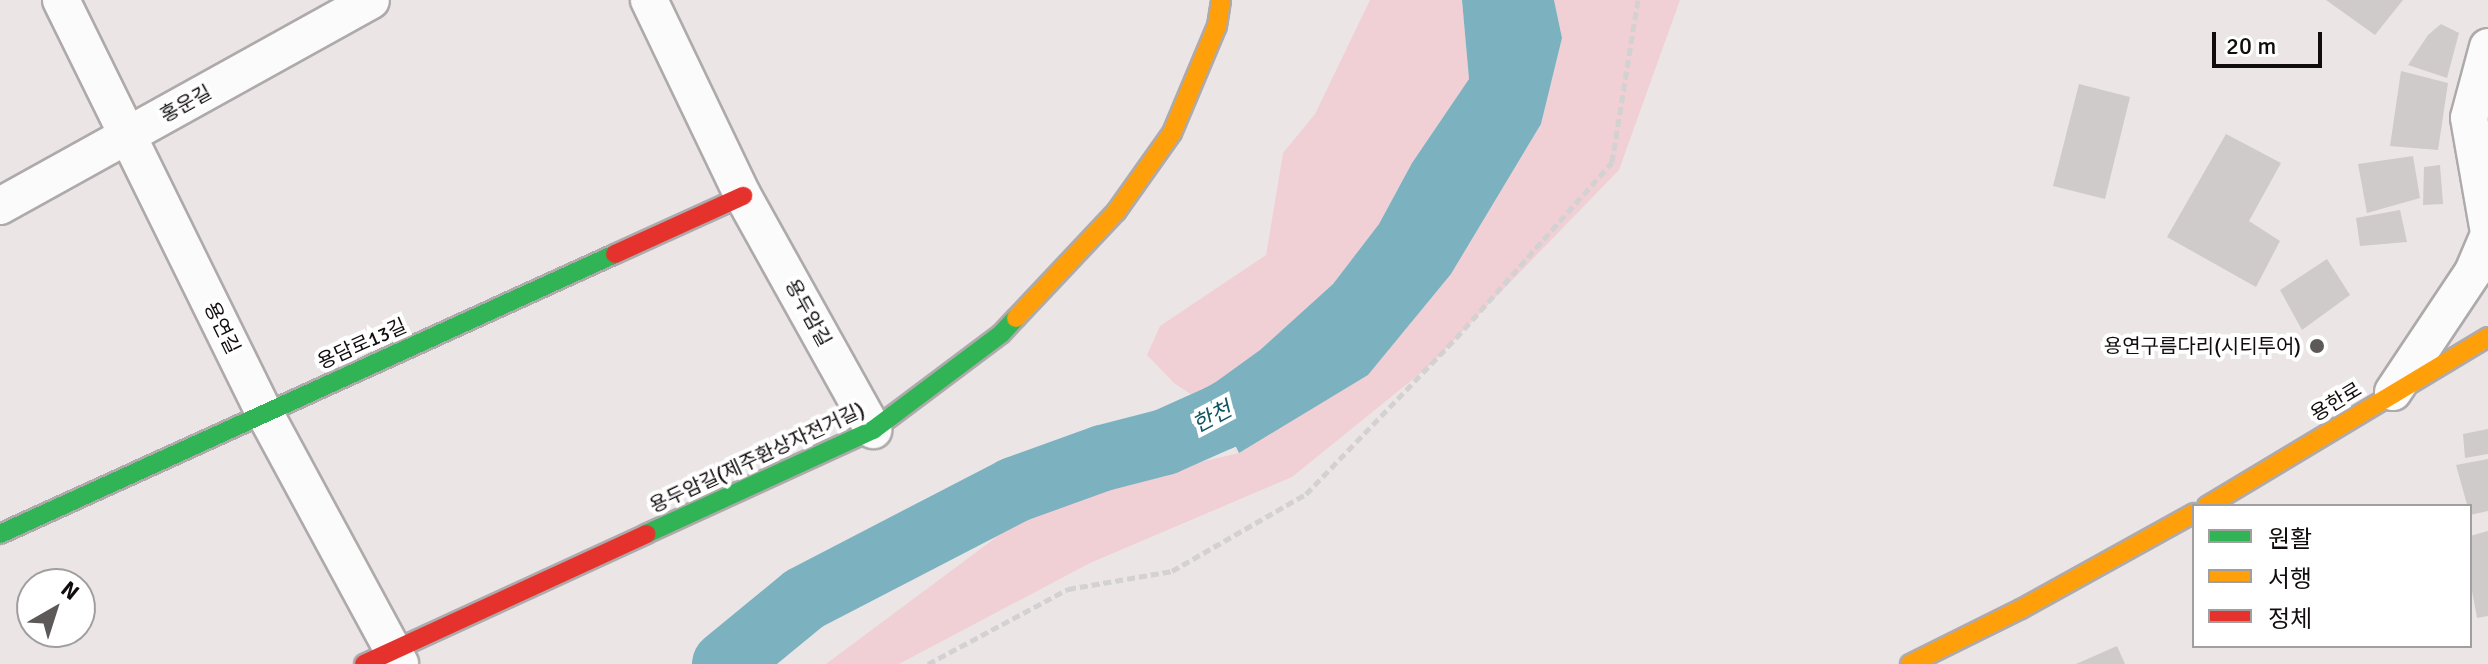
<!DOCTYPE html>
<html>
<head>
<meta charset="utf-8">
<style>
  body { margin:0 }
  #map { position:relative; width:2488px; height:664px; overflow:hidden; background:#ebe5e6; font-family:Signika,"Noto Sans KR",sans-serif }
  div>[style] { position:absolute }
  .green>* { inset:0; background:#f1d0d5 }
  .water>* { inset:0; background:#7cb2c0 }
  .river>* { height:66px; margin:-33px; padding:0 33px; transform-origin:33px; border-radius:33px; background:#7cb2c0 }
  .building>* { inset:0; background:#cfcbcb }
  .path>* { height:5px; margin-top:-2.5px; transform-origin:0; background:repeating-linear-gradient(90deg,#d3d1d2 0 8px,transparent 0 12px) }
  .roads { filter:drop-shadow(2px 0 #aeaaab) drop-shadow(-2px 0 #aeaaab) drop-shadow(0 2px #aeaaab) drop-shadow(0 -2px #aeaaab) }
  .street>* { height:36px; margin:-18px; padding:0 18px; transform-origin:18px; border-radius:18px; background:#fcfbfb }
  .fast>* { height:18px; margin:-9px; padding:0 9px; transform-origin:9px; border-radius:9px; background:#30b455 }
  .slow>* { height:18px; margin:-9px; padding:0 9px; transform-origin:9px; border-radius:9px; background:#ff9f0a }
  .jam>* { height:18px; margin:-9px; padding:0 9px; transform-origin:9px; border-radius:9px; background:#e5322d }
  .dots>* { width:22px; height:22px; translate:-50% -50%; box-sizing:border-box; border:4px solid #fff; border-radius:50% }
  span { translate:-50% -50%; white-space:nowrap; text-align:center; line-height:1.15; -webkit-text-stroke:8px #fff; paint-order:stroke }
  .street-label { font-size:20px; color:#110d0d }
  .poi-label { font-size:20px; color:#110d0d }
  .right { translate:-100% -50%; text-align:right }
  .water-label { font-size:22px; color:#125664; font-style:italic }
  .legend { position:absolute; left:2192px; top:504px; width:280px; height:144px; box-sizing:border-box; background:#fff; border:2px solid #a09e9e; margin:0; padding:10px 14px; list-style:none; font-size:24px; color:#110d0d }
  .legend li { display:flex; align-items:center; gap:16px; height:40px }
  .legend b { width:40px; border:2px solid #a09e9e }
  .north { position:absolute; left:16px; top:568px; width:80px; height:80px; box-sizing:border-box; background:#fff; border:2px solid #a09e9e; border-radius:50%; rotate:39deg; font-size:22px; font-weight:700; line-height:32px; text-align:center; color:#110d0d }
  .north::after { content:''; display:block; margin:auto; width:28px; height:36px; background:#5d5959; clip-path:polygon(50% 0,100% 100%,50% 72%,0 100%) }
  .scale { position:absolute; left:2212px; top:32px; width:110px; height:36px; box-sizing:border-box; border:4px solid #110d0d; border-top:0; padding-left:10px; font-size:24px; line-height:28px; white-space:nowrap; color:#110d0d; -webkit-text-stroke:6px #fff; paint-order:stroke }
</style>
</head>
<body>
<div id="map">
  <div class="green">
    <div style="clip-path:polygon(1370px 0,1462px 0,1469px 79px,1412px 163px,1379px 224px,1333px 284px,1260px 350px,1195px 397px,1174px 383px,1147px 355px,1160px 326px,1266px 255px,1283px 153px,1315px 114px)"></div>
    <div style="clip-path:polygon(1554px 0,1680px 0,1619px 170px,1428px 367px,1292px 477px,1090px 563px,899px 664px,826px 664px,1049px 498px,1239px 453px,1368px 375px,1451px 274px,1541px 124px,1562px 38px)"></div>
  </div>
  <div class="water">
    <div style="clip-path:polygon(1462px 0,1554px 0,1562px 38px,1541px 124px,1451px 274px,1368px 375px,1239px 453px,1221px 417px,1195px 397px,1260px 350px,1333px 284px,1379px 224px,1412px 163px,1469px 79px)"></div>
  </div>
  <div class="river">
    <div style="left:725px;top:664px;width:102px;rotate:-39.4deg"></div>
    <div style="left:804px;top:599px;width:237px;rotate:-27.4deg"></div>
    <div style="left:1014px;top:490px;width:95px;rotate:-19.8deg"></div>
    <div style="left:1103px;top:458px;width:64px;rotate:-14.5deg"></div>
    <div style="left:1165px;top:442px;width:61px;rotate:-24.1deg"></div>
    <div style="left:1221px;top:417px;width:89px;rotate:-28.9deg"></div>
  </div>
  <div class="building">
    <div style="clip-path:polygon(2326px 0,2403px 0,2375px 35px)"></div>
    <div style="clip-path:polygon(2441px 24px,2459px 33px,2447px 78px,2408px 65px,2428px 35px)"></div>
    <div style="clip-path:polygon(2401px 71px,2448px 83px,2438px 150px,2390px 146px)"></div>
    <div style="clip-path:polygon(2079px 84px,2130px 97px,2105px 199px,2053px 186px)"></div>
    <div style="clip-path:polygon(2226px 134px,2281px 163px,2249px 221px,2280px 241px,2256px 287px,2167px 237px)"></div>
    <div style="clip-path:polygon(2413px 156px,2420px 198px,2367px 213px,2358px 164px)"></div>
    <div style="clip-path:polygon(2440px 165px,2443px 204px,2423px 205px,2424px 167px)"></div>
    <div style="clip-path:polygon(2400px 210px,2407px 242px,2360px 246px,2356px 218px)"></div>
    <div style="clip-path:polygon(2327px 259px,2350px 295px,2302px 330px,2280px 290px)"></div>
    <div style="clip-path:polygon(2488px 429px,2488px 454px,2465px 458px,2463px 434px)"></div>
    <div style="clip-path:polygon(2488px 459px,2488px 511px,2470px 515px,2456px 465px)"></div>
    <div style="clip-path:polygon(2488px 531px,2488px 616px,2477px 618px,2470px 580px,2470px 536px)"></div>
    <div style="clip-path:polygon(2117px 646px,2125px 664px,2076px 664px)"></div>
  </div>
  <div class="path">
    <div style="left:928px;top:664px;width:159px;rotate:-28.2deg"></div>
    <div style="left:1068px;top:589px;width:106px;rotate:-9.8deg"></div>
    <div style="left:1172px;top:571px;width:155px;rotate:-29.9deg"></div>
    <div style="left:1306px;top:494px;width:216px;rotate:-46.1deg"></div>
    <div style="left:1456px;top:338px;width:235px;rotate:-48.4deg"></div>
    <div style="left:1612px;top:162px;width:164px;rotate:-80.9deg"></div>
  </div>
  <div class="roads">
    <div class="street">
      <div style="left:61px;top:0;width:459px;rotate:63.8deg"></div>
      <div style="left:264px;top:412px;width:286px;rotate:61.6deg"></div>
      <div style="left:649px;top:0;width:217px;rotate:64.4deg"></div>
      <div style="left:743px;top:196px;width:268px;rotate:60.9deg"></div>
      <div style="left:2488px;top:47px;width:73px;rotate:105deg"></div>
      <div style="left:2469px;top:118px;width:111px;rotate:80.1deg"></div>
      <div style="left:0;top:206px;width:424px;rotate:-29deg"></div>
      <div style="left:2393px;top:392px;width:144px;rotate:-56.3deg"></div>
      <div style="left:2473px;top:272px;width:38px;rotate:-67deg"></div>
    </div>
    <div class="fast">
      <div style="left:0;top:534px;width:676px;rotate:-24.48deg"></div>
      <div style="left:646px;top:534px;width:250px;rotate:-24.6deg"></div>
      <div style="left:873px;top:430px;width:160px;rotate:-36.9deg"></div>
      <div style="left:1001px;top:334px;width:22px;rotate:-47deg"></div>
    </div>
    <div class="slow">
      <div style="left:1016px;top:318px;width:146px;rotate:-46.7deg"></div>
      <div style="left:1116px;top:212px;width:97px;rotate:-54.7deg"></div>
      <div style="left:1172px;top:133px;width:116px;rotate:-67.2deg"></div>
      <div style="left:1217px;top:26px;width:26px;rotate:-81deg"></div>
      <div style="left:2207px;top:506px;width:328px;rotate:-31deg"></div>
      <div style="left:1910px;top:664px;width:124px;rotate:-26.4deg"></div>
      <div style="left:2021px;top:609px;width:198px;rotate:-29deg"></div>
    </div>
    <div class="jam">
      <div style="left:615px;top:254px;width:141px;rotate:-24.4deg"></div>
      <div style="left:364px;top:664px;width:311px;rotate:-24.7deg"></div>
    </div>
  </div>
  <div class="dots">
    <div style="left:2317px;top:346px;background:#5d5959"></div>
  </div>
  <div class="street-label">
    <span style="left:186px;top:104px;rotate:-29deg">홍운길</span>
    <span style="left:808px;top:313px;rotate:61deg">용두암길</span>
    <span style="left:222px;top:328px;rotate:64deg">용연길</span>
    <span style="left:362px;top:344px;rotate:-24deg">용담로13길</span>
    <span style="left:2336px;top:402px;rotate:-31deg">용한로</span>
    <span style="left:757px;top:458px;rotate:-25deg">용두암길(제주환상자전거길)</span>
  </div>
  <div class="poi-label">
    <span class="right" style="left:2301px;top:346px">용연구름다리(시티투어)</span>
  </div>
  <div class="water-label">
    <span style="left:1212px;top:417px;rotate:-28deg">한천</span>
  </div>
  <ul class="legend">
  <li><b style="height:10px;background:#30b455"></b>원활</li>
  <li><b style="height:10px;background:#ff9f0a"></b>서행</li>
  <li><b style="height:10px;background:#e5322d"></b>정체</li>
  </ul>
  <div class="north">N</div>
  <div class="scale">20 m</div>
</div>
</body>
</html>
